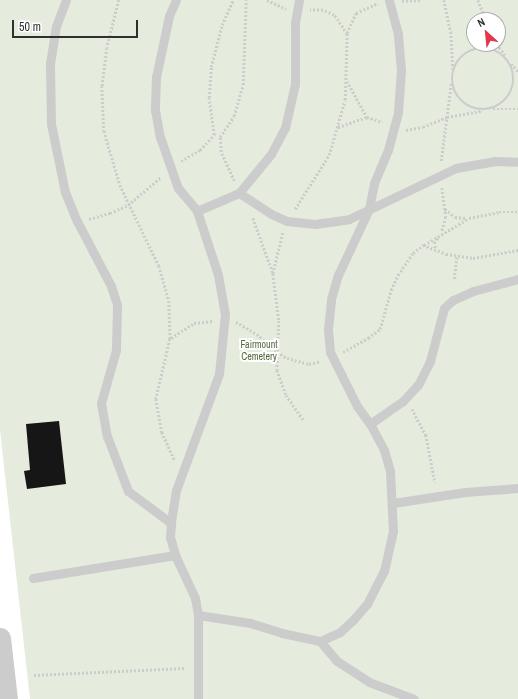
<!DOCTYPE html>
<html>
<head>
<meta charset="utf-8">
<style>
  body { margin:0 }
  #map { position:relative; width:518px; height:699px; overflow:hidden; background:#fff; font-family:"Archivo Narrow",sans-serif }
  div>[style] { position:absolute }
  .green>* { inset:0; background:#e5ecdd }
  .building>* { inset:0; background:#161616 }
  .path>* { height:2.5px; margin-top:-1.25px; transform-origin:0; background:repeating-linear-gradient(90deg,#ccc 0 2px,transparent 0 4px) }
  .path>.ring { margin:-1.25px; padding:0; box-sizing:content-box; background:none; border:2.5px solid #ccc; border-radius:50% }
  .service>* { height:9px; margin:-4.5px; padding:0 4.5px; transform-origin:4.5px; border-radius:4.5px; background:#ccc }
  .tertiary>* { height:21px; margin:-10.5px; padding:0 10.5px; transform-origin:10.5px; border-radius:10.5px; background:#ccc }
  span { translate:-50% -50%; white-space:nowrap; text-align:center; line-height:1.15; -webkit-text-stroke:4px #fff; paint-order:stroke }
  .park-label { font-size:10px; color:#54693d }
  .north { position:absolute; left:466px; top:12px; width:40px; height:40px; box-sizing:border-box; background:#fff; border:1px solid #acacac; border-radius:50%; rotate:333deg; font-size:11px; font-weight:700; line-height:16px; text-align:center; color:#2f2f2f }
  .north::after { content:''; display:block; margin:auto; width:14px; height:18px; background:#e1364b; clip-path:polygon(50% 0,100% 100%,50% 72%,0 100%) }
  .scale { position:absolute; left:12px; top:20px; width:126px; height:18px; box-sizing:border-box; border:2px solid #2f2f2f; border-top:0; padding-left:5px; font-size:12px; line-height:14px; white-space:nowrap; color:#2f2f2f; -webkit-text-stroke:3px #fff; paint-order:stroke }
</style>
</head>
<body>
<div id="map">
  <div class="green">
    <div style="clip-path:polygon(evenodd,0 0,518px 0,518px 699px,30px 699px,0 430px,0 0,474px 20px,498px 20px,498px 44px,474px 44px,474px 20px)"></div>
  </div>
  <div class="building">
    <div style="clip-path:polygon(59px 421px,66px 484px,27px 489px,24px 471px,30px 470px,26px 424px)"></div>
  </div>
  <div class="path">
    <div style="left:119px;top:0;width:49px;rotate:104deg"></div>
    <div style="left:107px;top:48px;width:38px;rotate:97deg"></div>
    <div style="left:102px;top:86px;width:45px;rotate:87.5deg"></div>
    <div style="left:104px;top:131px;width:56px;rotate:73.5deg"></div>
    <div style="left:120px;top:185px;width:90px;rotate:64.3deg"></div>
    <div style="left:159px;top:266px;width:36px;rotate:74deg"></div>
    <div style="left:169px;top:301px;width:38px;rotate:88deg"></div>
    <div style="left:170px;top:339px;width:62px;rotate:103.1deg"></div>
    <div style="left:156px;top:399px;width:34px;rotate:80deg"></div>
    <div style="left:162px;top:432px;width:30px;rotate:66deg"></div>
    <div style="left:267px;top:0;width:21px;rotate:25deg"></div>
    <div style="left:444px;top:0;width:33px;rotate:78deg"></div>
    <div style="left:451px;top:32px;width:37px;rotate:87deg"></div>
    <div style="left:478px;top:0;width:22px;rotate:68deg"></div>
    <div style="left:402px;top:1px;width:18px;rotate:-3deg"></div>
    <div style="left:347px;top:33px;width:22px;rotate:-66deg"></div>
    <div style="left:356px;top:13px;width:24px;rotate:-24deg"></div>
    <div style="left:497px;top:44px;width:14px;rotate:54deg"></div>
    <div class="ring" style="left:452px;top:48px;width:59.5px;height:59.5px"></div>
    <div style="left:511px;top:64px;width:10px;rotate:45deg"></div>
    <div style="left:347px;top:81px;width:41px;rotate:60.9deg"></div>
    <div style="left:493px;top:109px;width:25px"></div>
    <div style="left:338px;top:127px;width:31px;rotate:-19deg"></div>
    <div style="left:367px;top:117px;width:16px;rotate:18deg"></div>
    <div style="left:406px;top:130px;width:17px;rotate:-10deg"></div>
    <div style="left:423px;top:127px;width:26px;rotate:-23deg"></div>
    <div style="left:447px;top:117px;width:36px;rotate:-10deg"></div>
    <div style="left:181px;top:161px;width:22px;rotate:-30deg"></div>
    <div style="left:200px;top:150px;width:21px;rotate:-47deg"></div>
    <div style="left:214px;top:135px;width:37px;rotate:-98deg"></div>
    <div style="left:209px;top:98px;width:31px;rotate:-86deg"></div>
    <div style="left:211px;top:67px;width:43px;rotate:-75.3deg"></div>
    <div style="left:222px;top:25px;width:27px;rotate:-66deg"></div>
    <div style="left:441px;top:161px;width:78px;rotate:-82.6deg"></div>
    <div style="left:234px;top:181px;width:32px;rotate:-114deg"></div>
    <div style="left:221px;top:152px;width:15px;rotate:-94deg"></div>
    <div style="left:220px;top:137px;width:25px;rotate:-56deg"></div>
    <div style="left:234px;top:116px;width:32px;rotate:-74deg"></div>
    <div style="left:243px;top:85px;width:85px;rotate:-88deg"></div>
    <div style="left:442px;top:188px;width:29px;rotate:82deg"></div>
    <div style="left:446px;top:217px;width:15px;rotate:106deg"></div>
    <div style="left:295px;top:209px;width:64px;rotate:-57.8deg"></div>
    <div style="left:329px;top:155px;width:57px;rotate:-73.8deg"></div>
    <div style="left:345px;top:100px;width:66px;rotate:-88.3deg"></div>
    <div style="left:347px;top:34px;width:23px;rotate:-124deg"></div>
    <div style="left:334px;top:15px;width:12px;rotate:-156deg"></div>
    <div style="left:323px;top:10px;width:13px;rotate:180deg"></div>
    <div style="left:445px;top:209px;width:13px;rotate:39deg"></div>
    <div style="left:455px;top:217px;width:10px;rotate:6deg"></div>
    <div style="left:253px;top:218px;width:59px;rotate:70deg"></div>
    <div style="left:89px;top:219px;width:22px;rotate:-16deg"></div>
    <div style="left:110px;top:213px;width:20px;rotate:-24deg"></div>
    <div style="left:128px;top:205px;width:43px;rotate:-40.3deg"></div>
    <div style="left:283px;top:233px;width:42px;rotate:103.7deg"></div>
    <div style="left:273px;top:274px;width:47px;rotate:82.7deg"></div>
    <div style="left:279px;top:321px;width:49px;rotate:92.3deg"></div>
    <div style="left:277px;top:370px;width:27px;rotate:70deg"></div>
    <div style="left:286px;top:395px;width:32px;rotate:55deg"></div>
    <div style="left:424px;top:245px;width:52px;rotate:-31deg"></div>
    <div style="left:469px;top:218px;width:31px;rotate:-11deg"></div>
    <div style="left:499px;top:212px;width:19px"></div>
    <div style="left:435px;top:248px;width:5px;rotate:-101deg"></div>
    <div style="left:434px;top:243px;width:7px;rotate:-56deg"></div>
    <div style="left:454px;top:279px;width:23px;rotate:-83deg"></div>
    <div style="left:236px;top:322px;width:24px;rotate:30deg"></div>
    <div style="left:257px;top:334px;width:27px;rotate:42deg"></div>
    <div style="left:277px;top:352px;width:12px;rotate:31deg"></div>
    <div style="left:287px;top:358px;width:23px;rotate:15deg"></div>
    <div style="left:309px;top:364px;width:12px;rotate:-14deg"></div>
    <div style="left:171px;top:338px;width:27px;rotate:-33deg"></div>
    <div style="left:194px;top:323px;width:19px;rotate:-6deg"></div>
    <div style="left:343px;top:352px;width:29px;rotate:-29deg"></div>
    <div style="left:368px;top:338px;width:15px;rotate:-37deg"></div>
    <div style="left:380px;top:329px;width:41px;rotate:-74.2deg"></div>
    <div style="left:391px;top:290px;width:17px;rotate:-65deg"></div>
    <div style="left:398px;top:275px;width:27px;rotate:-56deg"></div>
    <div style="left:413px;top:253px;width:13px;rotate:-39deg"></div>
    <div style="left:423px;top:245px;width:25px;rotate:21deg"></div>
    <div style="left:446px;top:254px;width:27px;rotate:8deg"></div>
    <div style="left:473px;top:258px;width:46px;rotate:-10.1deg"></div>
    <div style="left:412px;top:409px;width:30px;rotate:62deg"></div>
    <div style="left:426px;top:435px;width:48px;rotate:79.2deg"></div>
    <div style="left:34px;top:675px;width:151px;rotate:-2.7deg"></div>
  </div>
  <div class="service">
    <div style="left:66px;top:0;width:28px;rotate:111deg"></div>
    <div style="left:56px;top:26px;width:36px;rotate:99deg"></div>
    <div style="left:50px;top:62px;width:62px;rotate:89.1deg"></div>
    <div style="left:51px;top:124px;width:69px;rotate:78.4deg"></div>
    <div style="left:65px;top:192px;width:31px;rotate:68deg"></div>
    <div style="left:77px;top:221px;width:73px;rotate:62.4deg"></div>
    <div style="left:111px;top:286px;width:20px;rotate:72deg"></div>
    <div style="left:117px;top:305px;width:45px;rotate:91.3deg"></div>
    <div style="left:116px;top:350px;width:55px;rotate:105.8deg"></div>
    <div style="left:101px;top:403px;width:34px;rotate:80deg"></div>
    <div style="left:107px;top:436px;width:59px;rotate:69.1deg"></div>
    <div style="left:128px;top:491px;width:54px;rotate:36.7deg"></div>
    <div style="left:176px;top:0;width:17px;rotate:114deg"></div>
    <div style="left:169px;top:16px;width:62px;rotate:102deg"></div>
    <div style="left:156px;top:77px;width:33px;rotate:92deg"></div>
    <div style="left:155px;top:110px;width:27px;rotate:80deg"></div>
    <div style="left:160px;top:137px;width:54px;rotate:70.6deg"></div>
    <div style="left:178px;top:188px;width:30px;rotate:50deg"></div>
    <div style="left:197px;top:211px;width:67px;rotate:71.8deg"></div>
    <div style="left:218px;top:275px;width:40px;rotate:80deg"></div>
    <div style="left:225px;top:314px;width:60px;rotate:95.7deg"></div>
    <div style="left:219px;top:374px;width:124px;rotate:110.3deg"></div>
    <div style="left:176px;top:490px;width:33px;rotate:99deg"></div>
    <div style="left:171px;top:523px;width:14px;rotate:94deg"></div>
    <div style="left:170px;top:537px;width:19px;rotate:74deg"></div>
    <div style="left:175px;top:555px;width:47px;rotate:65.1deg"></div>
    <div style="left:195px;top:598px;width:17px;rotate:80deg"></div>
    <div style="left:198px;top:615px;width:84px;rotate:90deg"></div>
    <div style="left:239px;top:193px;width:38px;rotate:33deg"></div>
    <div style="left:271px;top:214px;width:17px;rotate:24deg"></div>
    <div style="left:287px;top:221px;width:28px;rotate:6deg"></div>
    <div style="left:315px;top:224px;width:34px;rotate:-8deg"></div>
    <div style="left:349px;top:219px;width:119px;rotate:-25.5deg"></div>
    <div style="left:456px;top:168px;width:40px;rotate:-10deg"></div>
    <div style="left:495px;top:161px;width:23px;rotate:2deg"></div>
    <div style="left:197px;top:211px;width:46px;rotate:-23.2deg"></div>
    <div style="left:239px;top:193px;width:50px;rotate:-50.6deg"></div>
    <div style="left:271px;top:154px;width:30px;rotate:-62deg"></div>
    <div style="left:285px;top:128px;width:45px;rotate:-77.2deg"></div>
    <div style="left:295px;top:84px;width:61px;rotate:-90deg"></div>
    <div style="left:295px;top:23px;width:23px;rotate:-80deg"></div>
    <div style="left:370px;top:424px;width:39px;rotate:-35deg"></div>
    <div style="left:402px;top:402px;width:23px;rotate:-47deg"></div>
    <div style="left:418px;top:385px;width:27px;rotate:-63deg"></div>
    <div style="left:430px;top:361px;width:55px;rotate:-75.2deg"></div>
    <div style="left:444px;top:308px;width:12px;rotate:-42deg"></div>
    <div style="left:453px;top:300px;width:22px;rotate:-24deg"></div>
    <div style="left:473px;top:291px;width:47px;rotate:-14.9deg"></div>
    <div style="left:393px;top:503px;width:73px;rotate:-8.7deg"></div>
    <div style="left:465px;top:492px;width:53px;rotate:-4.3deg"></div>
    <div style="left:33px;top:578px;width:144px;rotate:-9.2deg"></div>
    <div style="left:198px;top:615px;width:53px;rotate:8.7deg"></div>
    <div style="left:250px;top:623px;width:34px;rotate:17deg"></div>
    <div style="left:282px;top:633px;width:39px;rotate:12deg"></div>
    <div style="left:320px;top:641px;width:22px;rotate:-24deg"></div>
    <div style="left:340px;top:632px;width:18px;rotate:-43deg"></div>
    <div style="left:353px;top:620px;width:21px;rotate:-49deg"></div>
    <div style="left:367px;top:604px;width:37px;rotate:-63deg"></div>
    <div style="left:384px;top:571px;width:41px;rotate:-77.3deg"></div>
    <div style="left:393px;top:531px;width:60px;rotate:-92.9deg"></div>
    <div style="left:390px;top:471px;width:22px;rotate:-106deg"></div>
    <div style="left:384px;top:450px;width:30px;rotate:-118deg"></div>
    <div style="left:370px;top:424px;width:22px;rotate:-126deg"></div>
    <div style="left:357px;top:406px;width:60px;rotate:-116.6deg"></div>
    <div style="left:330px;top:352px;width:23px;rotate:-95deg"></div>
    <div style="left:328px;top:329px;width:30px;rotate:-84deg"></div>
    <div style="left:331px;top:299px;width:25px;rotate:-74deg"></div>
    <div style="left:338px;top:275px;width:73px;rotate:-64.8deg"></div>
    <div style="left:369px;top:209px;width:26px;rotate:-79deg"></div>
    <div style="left:374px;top:183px;width:36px;rotate:-67deg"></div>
    <div style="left:388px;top:150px;width:39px;rotate:-75deg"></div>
    <div style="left:398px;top:112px;width:42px;rotate:-85.9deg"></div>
    <div style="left:401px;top:70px;width:36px;rotate:-95deg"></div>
    <div style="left:398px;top:34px;width:35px;rotate:-105deg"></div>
    <div style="left:320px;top:641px;width:26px;rotate:50deg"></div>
    <div style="left:337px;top:661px;width:38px;rotate:33deg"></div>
    <div style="left:369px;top:682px;width:48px;rotate:20.7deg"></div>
  </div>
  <div class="tertiary">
    <div style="left:0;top:638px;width:61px;rotate:83.5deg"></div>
  </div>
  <div class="park-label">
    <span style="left:259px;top:350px">Fairmount<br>Cemetery</span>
  </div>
  <div class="north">N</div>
  <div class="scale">50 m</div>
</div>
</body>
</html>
